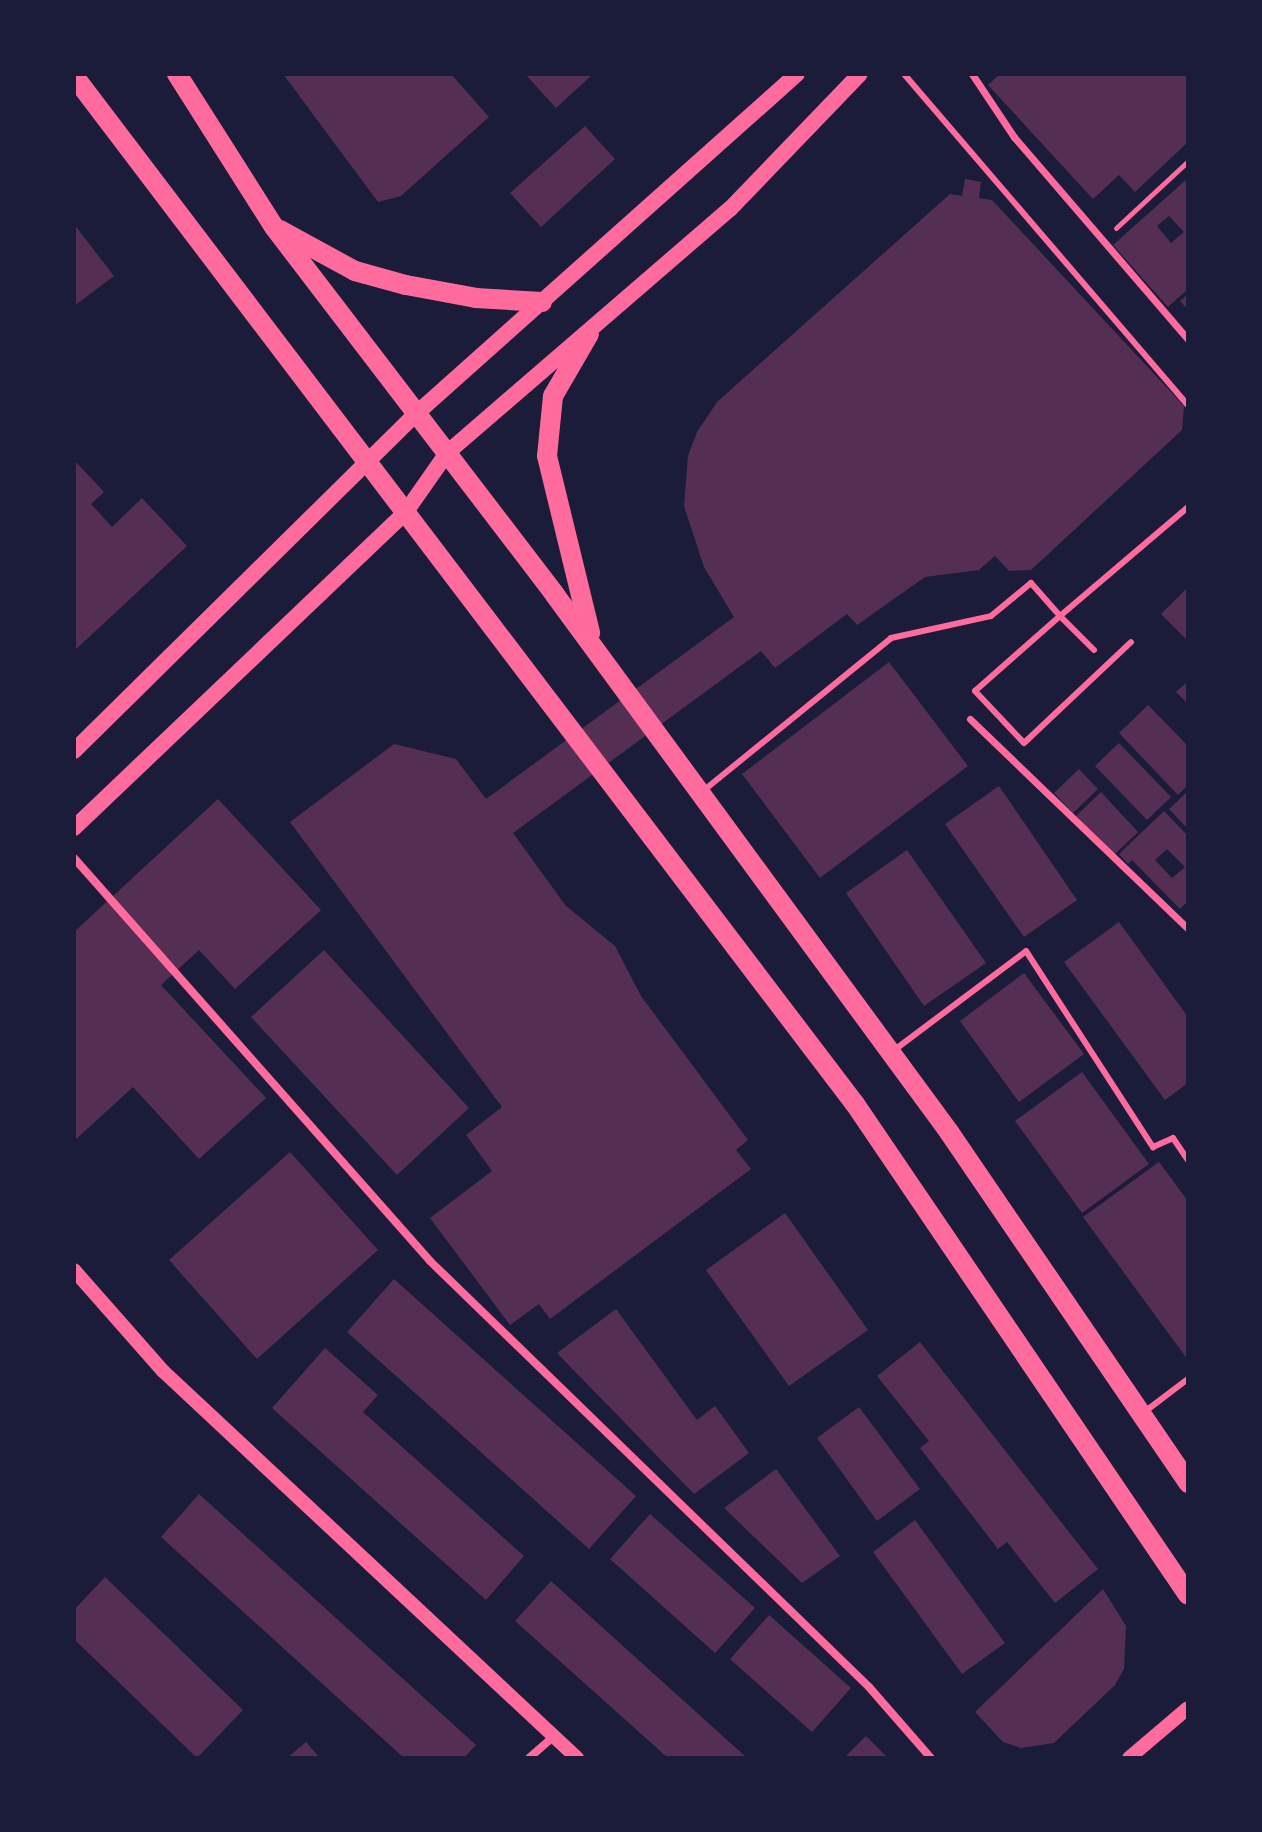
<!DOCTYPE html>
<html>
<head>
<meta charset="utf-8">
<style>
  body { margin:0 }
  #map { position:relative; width:1262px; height:1832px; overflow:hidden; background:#1b1b3a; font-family:"Work Sans",sans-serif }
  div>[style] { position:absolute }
  .building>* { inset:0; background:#542f53 }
  .path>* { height:5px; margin:-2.5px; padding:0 2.5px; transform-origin:2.5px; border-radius:2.5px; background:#ff6b9d }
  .service>* { height:6px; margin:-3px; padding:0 3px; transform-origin:3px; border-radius:3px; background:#ff6b9d }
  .pedestrian>* { height:7px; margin:-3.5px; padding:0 3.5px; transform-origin:3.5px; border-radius:3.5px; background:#ff6b9d }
  .minor>* { height:8px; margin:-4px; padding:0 4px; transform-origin:4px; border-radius:4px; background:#ff6b9d }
  .tertiary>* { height:14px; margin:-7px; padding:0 7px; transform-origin:7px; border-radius:7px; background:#ff6b9d }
  .secondary>* { height:16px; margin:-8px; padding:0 8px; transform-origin:8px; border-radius:8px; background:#ff6b9d }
  .primary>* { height:20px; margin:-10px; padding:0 10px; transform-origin:10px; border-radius:10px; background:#ff6b9d }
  span { translate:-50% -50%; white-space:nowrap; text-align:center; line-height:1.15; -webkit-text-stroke:6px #1b1b3a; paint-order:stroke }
  .frame { position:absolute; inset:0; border:76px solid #1b1b3a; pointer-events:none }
</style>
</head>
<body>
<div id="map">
  <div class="building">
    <div style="clip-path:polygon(283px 74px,451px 74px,489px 117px,401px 196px,378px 202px)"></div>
    <div style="clip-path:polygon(525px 74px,593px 74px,556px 108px)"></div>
    <div style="clip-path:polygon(1000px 74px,1188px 74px,1188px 142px,1135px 192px,1119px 175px,1093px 199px,988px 85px)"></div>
    <div style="clip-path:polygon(585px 126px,615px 159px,541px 227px,510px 193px)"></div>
    <div style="clip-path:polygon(evenodd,1188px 178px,1188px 289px,1168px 307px,1113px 245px,1188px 178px,1169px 216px,1184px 232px,1171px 243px,1157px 226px,1169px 216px)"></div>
    <div style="clip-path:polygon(965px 179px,981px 182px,979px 198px,992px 200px,1184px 406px,1182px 430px,1031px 570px,1009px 571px,995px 556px,979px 570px,925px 577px,857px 625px,847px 614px,775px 668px,761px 651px,513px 833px,566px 906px,615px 946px,641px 996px,748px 1140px,736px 1150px,751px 1169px,550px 1319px,539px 1304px,510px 1325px,430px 1218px,492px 1171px,466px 1135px,502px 1107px,290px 822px,394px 744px,456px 759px,486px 799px,734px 617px,704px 567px,684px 506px,688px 456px,697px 432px,717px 402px,950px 194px,962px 196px)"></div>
    <div style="clip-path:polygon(74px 224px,114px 276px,74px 306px)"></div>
    <div style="clip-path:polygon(1188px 294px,1188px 310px,1180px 301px)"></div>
    <div style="clip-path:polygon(74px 460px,104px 492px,91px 504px,112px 527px,142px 498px,187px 546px,74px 651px)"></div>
    <div style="clip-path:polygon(1188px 587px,1188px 641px,1161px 614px)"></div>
    <div style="clip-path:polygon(889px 662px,968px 766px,820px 878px,742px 774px)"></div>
    <div style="clip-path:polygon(1188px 681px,1188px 704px,1176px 692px)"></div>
    <div style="clip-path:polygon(1148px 705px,1188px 746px,1188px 785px,1178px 795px,1119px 733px)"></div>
    <div style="clip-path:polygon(1119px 743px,1171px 797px,1147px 820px,1095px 766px)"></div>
    <div style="clip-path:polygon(1079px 769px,1098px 789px,1073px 813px,1054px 793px)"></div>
    <div style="clip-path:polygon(999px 786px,1077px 900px,1024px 937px,945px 824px)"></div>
    <div style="clip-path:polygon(1188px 791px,1188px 829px,1169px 809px)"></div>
    <div style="clip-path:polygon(1101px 792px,1138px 832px,1114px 855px,1076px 816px)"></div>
    <div style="clip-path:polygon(218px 799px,321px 910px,235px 989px,199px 950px,161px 985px,266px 1098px,199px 1159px,133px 1087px,74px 1141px,74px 932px)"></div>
    <div style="clip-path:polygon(evenodd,1164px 811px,1188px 836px,1188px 901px,1180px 909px,1132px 860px,1128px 864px,1119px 854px,1164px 811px,1167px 849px,1185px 867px,1172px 878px,1155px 860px,1167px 849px)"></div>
    <div style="clip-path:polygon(907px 850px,986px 963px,924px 1006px,846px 893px)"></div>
    <div style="clip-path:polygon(1119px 922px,1188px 1017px,1188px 1083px,1165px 1100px,1064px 962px)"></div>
    <div style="clip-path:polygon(324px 950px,469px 1108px,397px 1175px,251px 1017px)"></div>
    <div style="clip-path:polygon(1024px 973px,1084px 1054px,1019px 1102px,960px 1021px)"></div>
    <div style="clip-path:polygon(1082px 1072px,1149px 1164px,1082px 1213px,1015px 1121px)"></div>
    <div style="clip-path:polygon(290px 1152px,378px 1250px,257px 1359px,169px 1260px)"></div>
    <div style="clip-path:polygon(1159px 1162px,1188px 1201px,1188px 1360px,1083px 1217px)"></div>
    <div style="clip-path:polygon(785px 1213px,868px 1330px,789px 1386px,706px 1270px)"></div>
    <div style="clip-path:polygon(394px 1279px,636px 1496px,589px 1549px,347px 1332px)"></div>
    <div style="clip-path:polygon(616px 1309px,697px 1420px,715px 1406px,749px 1453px,694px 1494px,557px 1353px)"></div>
    <div style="clip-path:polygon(920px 1342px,1098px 1569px,1055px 1603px,1007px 1542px,998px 1549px,920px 1448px,929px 1441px,877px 1376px)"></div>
    <div style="clip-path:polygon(325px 1348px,378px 1395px,363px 1412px,524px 1556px,486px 1600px,272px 1408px)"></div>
    <div style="clip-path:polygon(859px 1407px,920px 1489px,877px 1521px,817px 1438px)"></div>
    <div style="clip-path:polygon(776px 1469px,840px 1556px,802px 1583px,724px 1508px)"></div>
    <div style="clip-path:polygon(199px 1494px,476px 1745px,464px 1758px,404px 1758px,161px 1537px)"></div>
    <div style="clip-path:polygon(650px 1514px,755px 1608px,715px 1653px,610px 1559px)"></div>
    <div style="clip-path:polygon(915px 1520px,1005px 1643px,962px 1674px,873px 1552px)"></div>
    <div style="clip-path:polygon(105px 1577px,243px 1710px,197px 1758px,74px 1639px,74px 1610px)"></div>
    <div style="clip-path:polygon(551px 1581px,747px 1758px,668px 1758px,515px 1621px)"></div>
    <div style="clip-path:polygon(1103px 1589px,1126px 1626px,1124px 1669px,1115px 1685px,1054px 1743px,1021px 1748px,1003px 1742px,975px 1712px)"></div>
    <div style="clip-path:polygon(769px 1615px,851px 1688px,812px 1732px,730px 1659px)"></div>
    <div style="clip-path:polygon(866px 1736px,888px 1758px,844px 1758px)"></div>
    <div style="clip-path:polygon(306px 1742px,320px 1758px,287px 1758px)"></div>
  </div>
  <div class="path">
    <div style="left:1116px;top:228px;width:98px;rotate:-42.9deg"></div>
  </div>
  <div class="service">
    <div style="left:904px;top:74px;width:436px;rotate:49.4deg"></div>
    <div style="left:1094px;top:650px;width:48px;rotate:-135deg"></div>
    <div style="left:1060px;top:616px;width:113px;rotate:138.6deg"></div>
    <div style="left:975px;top:691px;width:71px;rotate:46.7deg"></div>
    <div style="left:1024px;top:743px;width:147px;rotate:-43.3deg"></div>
    <div style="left:703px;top:791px;width:242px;rotate:-39.1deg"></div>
    <div style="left:891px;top:638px;width:102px;rotate:-12.4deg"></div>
    <div style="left:991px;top:616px;width:52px;rotate:-39.5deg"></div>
    <div style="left:1031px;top:583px;width:44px;rotate:48.7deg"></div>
    <div style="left:1060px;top:616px;width:168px;rotate:-40.4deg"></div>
    <div style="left:893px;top:1051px;width:166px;rotate:-36.9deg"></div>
    <div style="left:1026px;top:951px;width:234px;rotate:57.1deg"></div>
    <div style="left:1153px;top:1147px;width:22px;rotate:-24deg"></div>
    <div style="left:1173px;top:1138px;width:27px;rotate:56deg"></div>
    <div style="left:1143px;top:1413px;width:56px;rotate:-37.1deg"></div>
  </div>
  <div class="pedestrian">
    <div style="left:972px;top:74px;width:76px;rotate:56.3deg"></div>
    <div style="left:1014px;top:137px;width:267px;rotate:49.3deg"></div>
    <div style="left:970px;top:719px;width:303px;rotate:43.9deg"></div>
  </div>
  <div class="minor">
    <div style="left:74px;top:858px;width:538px;rotate:48.54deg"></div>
    <div style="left:430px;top:1261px;width:612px;rotate:44.14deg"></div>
    <div style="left:869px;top:1687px;width:94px;rotate:48.9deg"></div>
    <div style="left:529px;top:1758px;width:33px;rotate:-41deg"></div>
  </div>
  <div class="tertiary">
    <div style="left:74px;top:1270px;width:135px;rotate:48.6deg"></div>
    <div style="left:163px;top:1371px;width:567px;rotate:43.07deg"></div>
    <div style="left:1129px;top:1758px;width:77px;rotate:-40.3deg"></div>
  </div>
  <div class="secondary">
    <div style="left:74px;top:751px;width:482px;rotate:-44.6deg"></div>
    <div style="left:417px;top:413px;width:509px;rotate:-41.74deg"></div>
    <div style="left:74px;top:828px;width:457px;rotate:-43.6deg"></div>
    <div style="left:405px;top:513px;width:73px;rotate:-55deg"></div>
    <div style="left:447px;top:453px;width:374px;rotate:-40.8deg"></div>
    <div style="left:730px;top:209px;width:187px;rotate:-46.1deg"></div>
  </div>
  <div class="primary">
    <div style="left:177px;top:74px;width:181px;rotate:57.6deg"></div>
    <div style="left:274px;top:227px;width:463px;rotate:52.6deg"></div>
    <div style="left:555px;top:595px;width:666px;rotate:53.73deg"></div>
    <div style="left:949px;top:1132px;width:425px;rotate:55.7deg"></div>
    <div style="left:74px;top:76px;width:1291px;rotate:52.78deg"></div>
    <div style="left:855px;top:1104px;width:593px;rotate:55.85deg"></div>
    <div style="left:280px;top:230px;width:85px;rotate:28.7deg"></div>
    <div style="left:355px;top:271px;width:53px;rotate:15.4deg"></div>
    <div style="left:406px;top:285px;width:71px;rotate:10.5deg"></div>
    <div style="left:476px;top:298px;width:66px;rotate:3.5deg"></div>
    <div style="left:589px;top:334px;width:72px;rotate:120.1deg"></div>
    <div style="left:553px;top:396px;width:60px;rotate:95.7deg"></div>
    <div style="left:547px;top:456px;width:182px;rotate:76.3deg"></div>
  </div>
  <div class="frame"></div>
</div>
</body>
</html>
